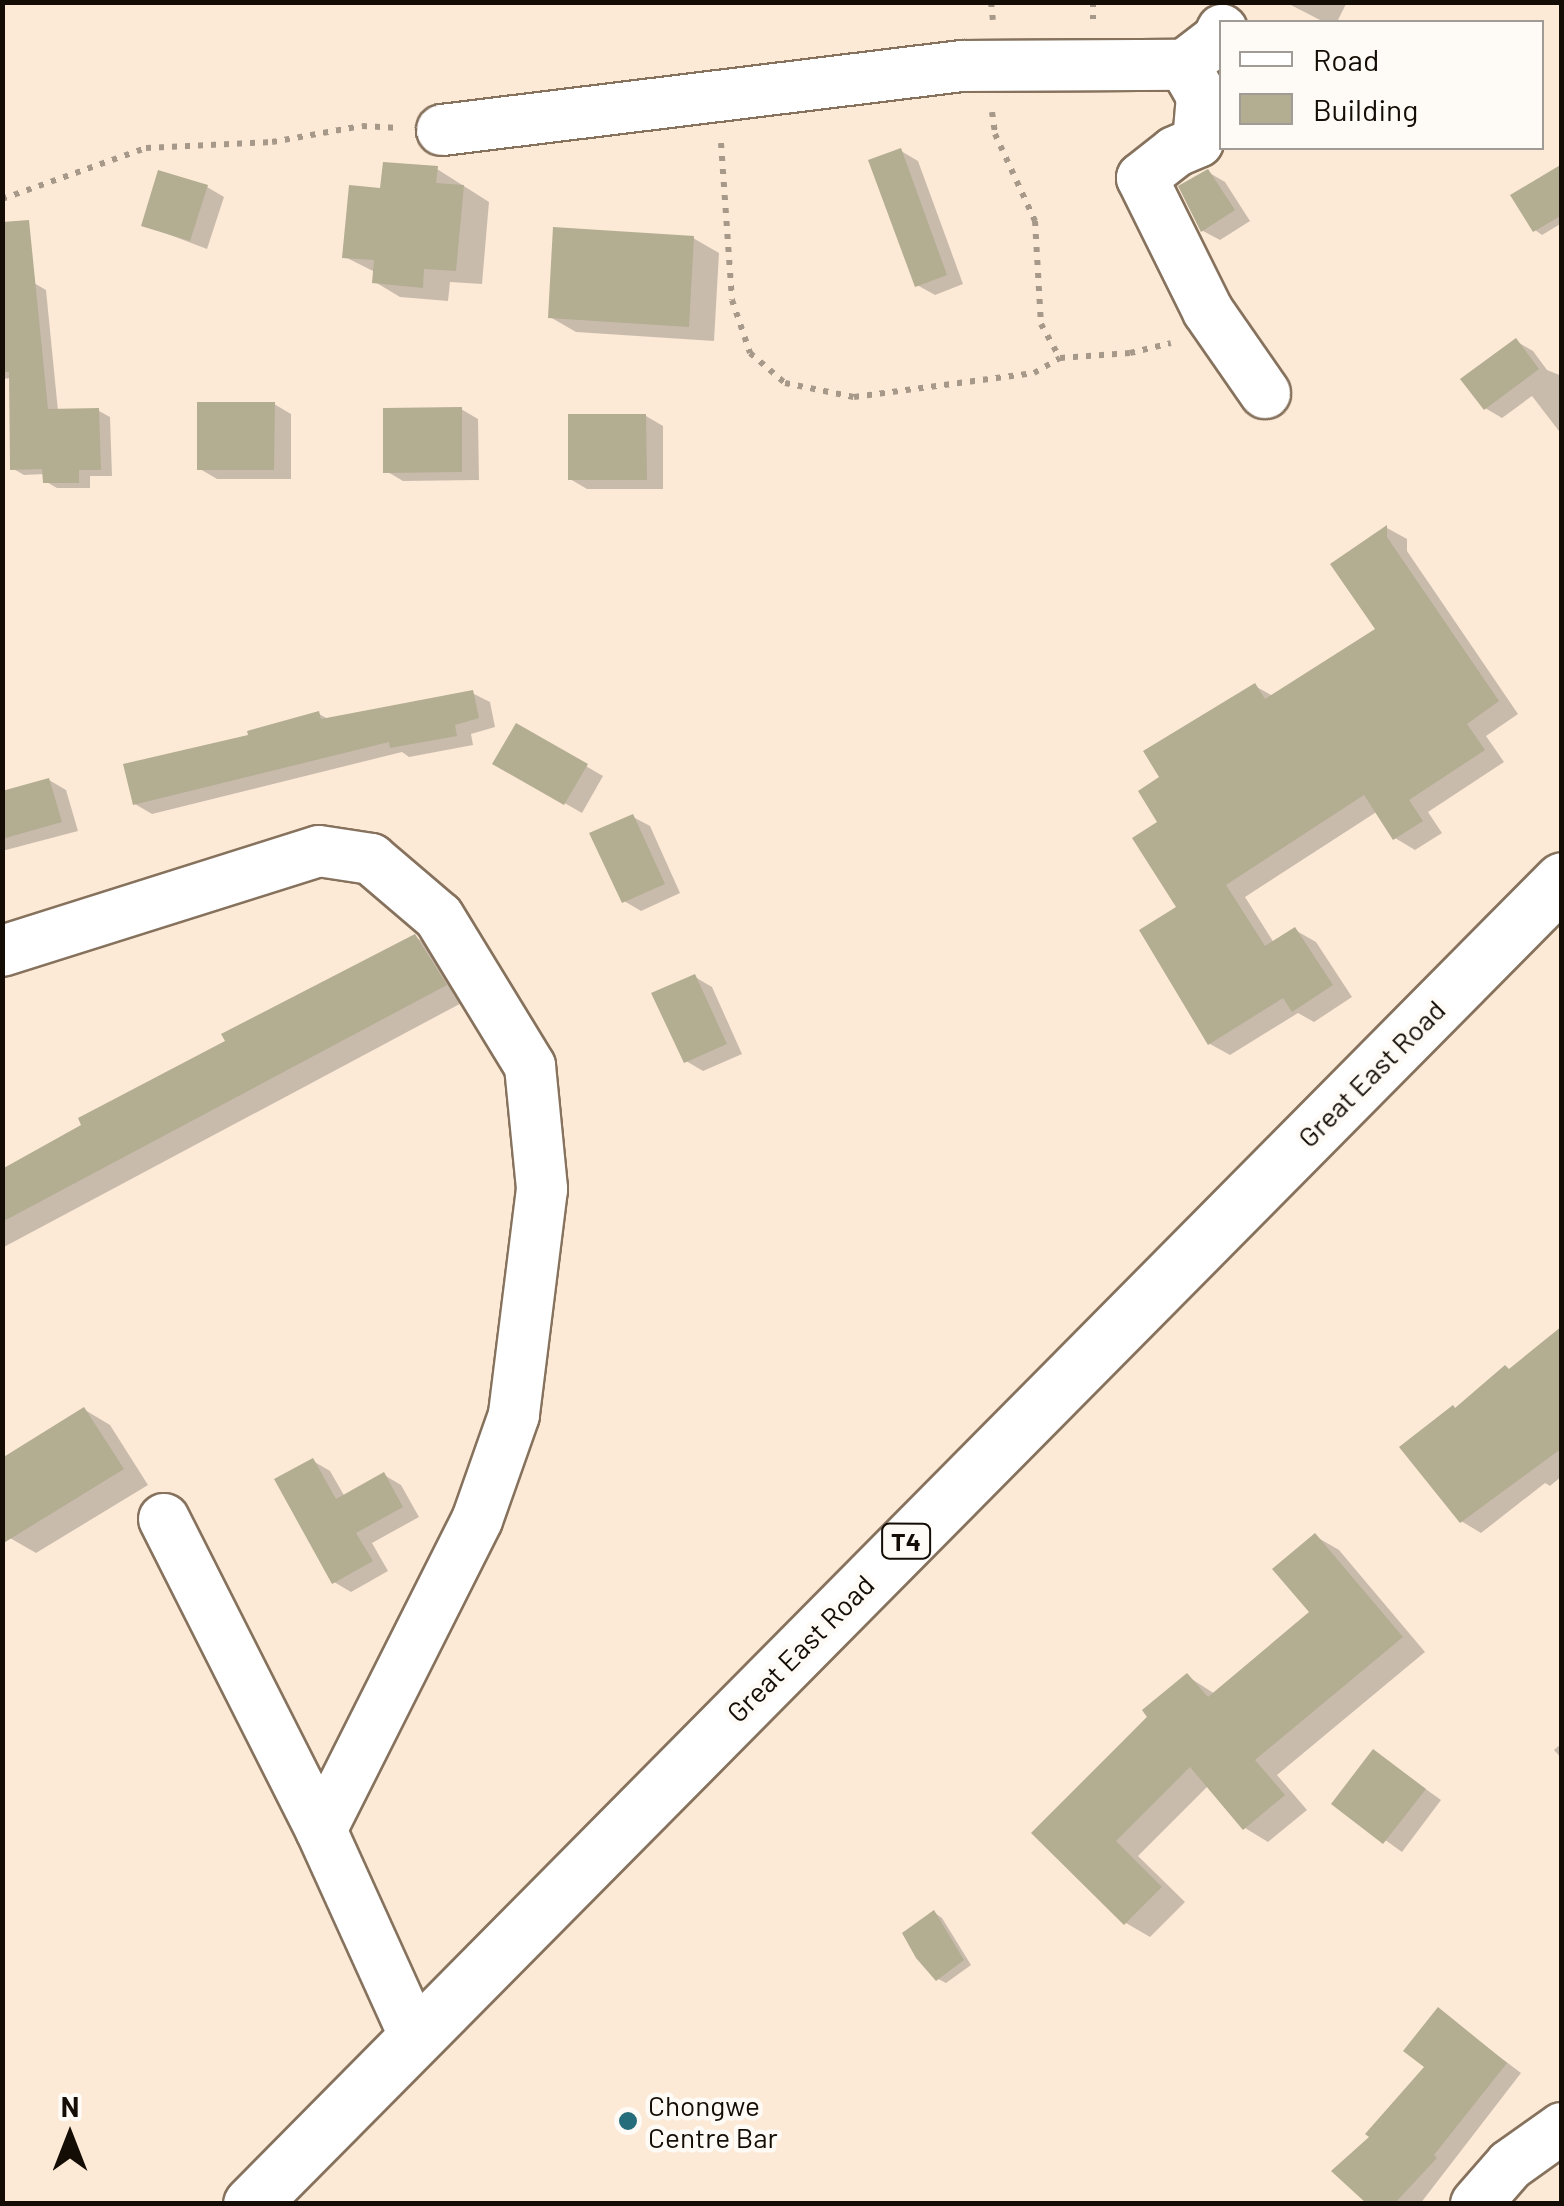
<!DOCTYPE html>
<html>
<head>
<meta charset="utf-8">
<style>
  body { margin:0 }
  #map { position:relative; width:1564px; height:2206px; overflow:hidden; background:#fcead7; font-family:Barlow,sans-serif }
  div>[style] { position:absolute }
  .shadow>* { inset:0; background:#0003 }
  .building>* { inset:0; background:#b3ad92 }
  .path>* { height:6px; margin-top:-3px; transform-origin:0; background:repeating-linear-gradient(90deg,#a7998a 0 5px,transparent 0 13px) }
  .roads { filter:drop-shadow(2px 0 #86725d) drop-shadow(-2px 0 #86725d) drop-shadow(0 2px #86725d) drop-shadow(0 -2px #86725d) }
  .minor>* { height:50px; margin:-25px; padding:0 25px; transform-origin:25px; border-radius:25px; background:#fff }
  .highway>* { height:55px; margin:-27.5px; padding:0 27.5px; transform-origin:27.5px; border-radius:27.5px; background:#fff }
  .dots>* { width:28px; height:28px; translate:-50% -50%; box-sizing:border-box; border:5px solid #fefaf5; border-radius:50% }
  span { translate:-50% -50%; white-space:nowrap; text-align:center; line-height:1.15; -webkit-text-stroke:9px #fefaf5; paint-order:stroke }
  .shield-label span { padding:2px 8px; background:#fefaf5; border:2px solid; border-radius:8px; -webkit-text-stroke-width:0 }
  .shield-label { font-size:25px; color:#140d05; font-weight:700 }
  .street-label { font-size:28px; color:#140d05 }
  .poi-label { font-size:28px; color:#140d05 }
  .left { translate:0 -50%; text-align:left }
  .frame { position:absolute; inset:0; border:5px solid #140d05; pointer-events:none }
  .legend { position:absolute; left:1219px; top:20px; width:325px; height:130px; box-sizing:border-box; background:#fefaf5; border:2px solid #a09b95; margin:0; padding:12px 18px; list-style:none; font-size:30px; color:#140d05 }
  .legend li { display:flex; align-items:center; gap:20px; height:50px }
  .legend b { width:50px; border:2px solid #a09b95 }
  .north { position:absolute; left:20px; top:2086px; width:100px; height:100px; -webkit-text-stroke:8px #fefaf5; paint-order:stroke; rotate:0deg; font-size:28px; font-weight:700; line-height:40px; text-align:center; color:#140d05 }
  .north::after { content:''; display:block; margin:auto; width:35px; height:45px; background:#140d05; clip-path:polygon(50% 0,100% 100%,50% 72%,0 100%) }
</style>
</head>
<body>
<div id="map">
  <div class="shadow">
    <div style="clip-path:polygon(1285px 2px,1347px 2px,1337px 22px,1324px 22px)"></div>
    <div style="clip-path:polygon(901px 151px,918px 161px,963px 284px,935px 295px,917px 285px)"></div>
    <div style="clip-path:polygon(437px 169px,489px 202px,482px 284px,450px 282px,448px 301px,400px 297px,375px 282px,375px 272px,345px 257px,383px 191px)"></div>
    <div style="clip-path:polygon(1562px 171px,1562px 223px,1542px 235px,1535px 230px)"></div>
    <div style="clip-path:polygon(1208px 172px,1225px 182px,1250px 221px,1220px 240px,1203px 231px)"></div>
    <div style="clip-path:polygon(207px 187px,224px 197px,207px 249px,144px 225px)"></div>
    <div style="clip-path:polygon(693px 238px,719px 253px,714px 341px,576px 332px,550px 317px)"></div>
    <div style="clip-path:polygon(34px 283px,46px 290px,58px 411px,99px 411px,110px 417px,112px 476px,90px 476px,90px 488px,57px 488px,45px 481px,45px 474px,24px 475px,12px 468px,11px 378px,2px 379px,2px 291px)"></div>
    <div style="clip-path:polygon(1516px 341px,1533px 351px,1547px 370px,1562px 376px,1562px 435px,1532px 396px,1502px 418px,1485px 408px)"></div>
    <div style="clip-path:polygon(274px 404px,291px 414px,291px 479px,217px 479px,200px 469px)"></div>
    <div style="clip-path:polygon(461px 409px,478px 419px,479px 480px,403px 481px,386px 471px)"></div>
    <div style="clip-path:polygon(646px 416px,663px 426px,663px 489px,587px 489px,570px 479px)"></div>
    <div style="clip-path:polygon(1387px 528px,1407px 539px,1407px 551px,1518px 714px,1486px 736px,1504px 762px,1428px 812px,1442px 833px,1415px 850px,1395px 838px,1378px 811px,1245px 897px,1274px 943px,1295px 930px,1316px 942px,1352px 997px,1314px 1022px,1298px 1013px,1230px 1055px,1210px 1044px,1161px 823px,1162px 777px,1255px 686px,1273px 696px,1378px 630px,1333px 564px)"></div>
    <div style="clip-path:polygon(472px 693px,490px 702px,495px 727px,471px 734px,473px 745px,409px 757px,402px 752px,152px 814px,135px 804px,251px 737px,319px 714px,330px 720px)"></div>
    <div style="clip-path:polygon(517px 726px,603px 776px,582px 813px,496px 764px)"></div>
    <div style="clip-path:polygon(49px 780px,66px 790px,78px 831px,2px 851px,2px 794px)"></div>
    <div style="clip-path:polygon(633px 817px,650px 826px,680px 893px,641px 911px,624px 901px)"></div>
    <div style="clip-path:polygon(415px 937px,439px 951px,469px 999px,2px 1248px,2px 1172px)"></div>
    <div style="clip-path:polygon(695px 977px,712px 987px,742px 1054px,703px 1071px,686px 1061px)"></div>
    <div style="clip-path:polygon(1562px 1329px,1562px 1476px,1550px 1486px,1545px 1483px,1481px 1533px,1461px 1521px,1457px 1410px)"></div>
    <div style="clip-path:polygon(85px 1410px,110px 1425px,148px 1485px,36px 1553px,10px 1538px)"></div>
    <div style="clip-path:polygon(313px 1461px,330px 1471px,345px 1497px,384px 1475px,401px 1485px,419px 1517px,372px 1543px,388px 1571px,351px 1592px,334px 1582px)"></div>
    <div style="clip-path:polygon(1315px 1536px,1339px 1550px,1425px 1652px,1277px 1775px,1307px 1810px,1268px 1842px,1245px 1828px,1209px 1785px,1138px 1856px,1185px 1902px,1150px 1937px,1126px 1923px,1034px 1833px,1187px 1676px,1215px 1694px,1313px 1613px)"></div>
    <div style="clip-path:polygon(1562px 1743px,1562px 1759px,1554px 1750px)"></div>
    <div style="clip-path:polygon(1374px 1752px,1441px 1800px,1402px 1852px,1335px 1804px)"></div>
    <div style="clip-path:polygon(935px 1913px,942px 1918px,971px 1965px,946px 1983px,938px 1979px)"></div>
    <div style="clip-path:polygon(1439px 2011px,1521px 2073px,1420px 2204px,1371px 2204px,1427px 2067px)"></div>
  </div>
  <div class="building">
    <div style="clip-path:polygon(901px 148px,947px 275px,915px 287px,868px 160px)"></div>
    <div style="clip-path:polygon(383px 162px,438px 166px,436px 183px,464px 185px,456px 271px,424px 269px,423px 288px,372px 283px,374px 260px,342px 258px,349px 185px,380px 188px)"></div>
    <div style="clip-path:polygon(1562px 164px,1562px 215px,1533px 232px,1510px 195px)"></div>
    <div style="clip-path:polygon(1208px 169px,1235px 210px,1201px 232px,1178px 186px)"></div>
    <div style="clip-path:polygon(158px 170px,208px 185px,190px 241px,141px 226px)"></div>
    <div style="clip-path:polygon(29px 220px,48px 409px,99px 408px,101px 470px,79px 470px,79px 483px,43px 483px,42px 469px,10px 470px,9px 372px,2px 372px,2px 222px)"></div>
    <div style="clip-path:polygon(553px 227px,694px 236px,689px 327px,548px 318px)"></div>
    <div style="clip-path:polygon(1516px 338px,1539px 369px,1484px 410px,1460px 379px)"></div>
    <div style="clip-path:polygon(197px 402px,275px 402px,274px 470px,197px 470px)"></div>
    <div style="clip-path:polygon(462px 407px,462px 472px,383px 473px,383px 408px)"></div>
    <div style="clip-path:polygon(568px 414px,646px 414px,647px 480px,568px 480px)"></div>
    <div style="clip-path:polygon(1387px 525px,1387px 537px,1499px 701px,1467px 724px,1485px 750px,1409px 800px,1423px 821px,1393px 840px,1364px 795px,1226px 885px,1265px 946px,1295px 927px,1333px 985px,1292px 1012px,1283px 998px,1208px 1045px,1139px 930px,1176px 907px,1132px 838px,1157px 822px,1138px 791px,1159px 777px,1143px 751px,1255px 683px,1265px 699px,1375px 629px,1330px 564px)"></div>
    <div style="clip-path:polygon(473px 690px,479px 718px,455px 725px,457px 736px,390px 748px,389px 742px,133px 805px,123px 764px,248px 735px,247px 731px,319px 711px,321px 719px)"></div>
    <div style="clip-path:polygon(516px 723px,588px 764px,564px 805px,492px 764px)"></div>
    <div style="clip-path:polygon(49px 778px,62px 822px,2px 839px,2px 791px)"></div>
    <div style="clip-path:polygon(633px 814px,665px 884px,622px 903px,589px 833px)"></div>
    <div style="clip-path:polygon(415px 934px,447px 985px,2px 1222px,2px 1169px,81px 1125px,78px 1118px,225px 1041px,221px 1034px)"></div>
    <div style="clip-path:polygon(695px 974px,727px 1044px,684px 1063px,651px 993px)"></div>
    <div style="clip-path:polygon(1562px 1326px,1562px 1448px,1460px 1523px,1399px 1447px,1453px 1405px,1455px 1408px,1505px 1365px,1509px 1369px)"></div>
    <div style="clip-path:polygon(84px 1407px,124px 1469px,2px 1544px,2px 1458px)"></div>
    <div style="clip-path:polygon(313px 1458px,336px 1499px,384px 1472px,403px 1507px,356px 1533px,373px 1561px,332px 1584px,274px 1479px)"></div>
    <div style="clip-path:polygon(1315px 1533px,1403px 1637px,1255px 1760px,1285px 1795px,1243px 1830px,1190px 1767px,1116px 1841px,1162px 1887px,1124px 1925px,1031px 1833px,1147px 1717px,1142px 1710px,1187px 1673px,1208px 1697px,1309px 1612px,1272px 1569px)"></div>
    <div style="clip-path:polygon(1373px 1749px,1426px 1789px,1383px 1844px,1331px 1804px)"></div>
    <div style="clip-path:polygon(934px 1910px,964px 1960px,936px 1981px,916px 1958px,902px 1933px)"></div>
    <div style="clip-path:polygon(1438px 2007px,1507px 2063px,1434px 2155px,1437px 2158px,1394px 2204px,1367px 2204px,1331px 2171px,1369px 2137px,1365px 2134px,1424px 2067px,1403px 2051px)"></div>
  </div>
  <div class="path">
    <div style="left:991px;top:2px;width:18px;rotate:84deg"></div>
    <div style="left:1093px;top:2px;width:17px;rotate:90deg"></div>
    <div style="left:992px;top:112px;width:22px;rotate:82deg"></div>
    <div style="left:995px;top:134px;width:96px;rotate:65.3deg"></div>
    <div style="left:1035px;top:221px;width:103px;rotate:86.7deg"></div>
    <div style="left:1041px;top:324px;width:39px;rotate:61deg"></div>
    <div style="left:1060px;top:358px;width:70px;rotate:-4.1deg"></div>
    <div style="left:1130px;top:353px;width:42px;rotate:-13.7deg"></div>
    <div style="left:721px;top:143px;width:157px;rotate:86deg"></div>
    <div style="left:732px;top:300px;width:56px;rotate:71.2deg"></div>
    <div style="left:750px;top:353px;width:46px;rotate:40.6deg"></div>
    <div style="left:785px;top:383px;width:70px;rotate:11.5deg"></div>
    <div style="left:854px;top:397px;width:182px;rotate:-7.6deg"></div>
    <div style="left:1034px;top:373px;width:30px;rotate:-30deg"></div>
    <div style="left:2px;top:199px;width:153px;rotate:-19.5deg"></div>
    <div style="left:146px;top:148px;width:126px;rotate:-2.7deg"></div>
    <div style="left:272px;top:142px;width:91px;rotate:-10.1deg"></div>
    <div style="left:362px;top:126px;width:33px;rotate:3deg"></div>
  </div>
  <div class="roads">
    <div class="minor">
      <div style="left:1184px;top:65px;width:36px;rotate:60deg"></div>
      <div style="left:1202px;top:96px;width:46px;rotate:95deg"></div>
      <div style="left:1198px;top:142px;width:25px;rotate:157deg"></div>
      <div style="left:1175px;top:152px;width:42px;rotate:141.8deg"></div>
      <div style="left:1142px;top:178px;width:148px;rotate:63.6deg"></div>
      <div style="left:1208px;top:311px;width:100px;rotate:55.2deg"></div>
      <div style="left:442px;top:130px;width:524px;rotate:-7.02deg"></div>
      <div style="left:962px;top:66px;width:222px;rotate:-0.3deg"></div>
      <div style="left:1184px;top:65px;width:43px;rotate:-37.4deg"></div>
      <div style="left:1218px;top:39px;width:10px;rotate:-66deg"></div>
      <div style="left:2px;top:951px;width:332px;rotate:-17.5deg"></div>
      <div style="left:319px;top:851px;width:53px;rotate:8.7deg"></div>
      <div style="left:371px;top:859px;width:89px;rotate:40.5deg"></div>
      <div style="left:439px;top:917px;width:175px;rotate:58.6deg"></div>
      <div style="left:530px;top:1066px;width:124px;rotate:84.4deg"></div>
      <div style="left:542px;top:1189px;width:228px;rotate:97.1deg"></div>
      <div style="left:514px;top:1415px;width:111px;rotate:109.4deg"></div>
      <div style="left:477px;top:1520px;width:347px;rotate:116.7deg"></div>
      <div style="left:164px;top:1519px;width:348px;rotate:63.2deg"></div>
      <div style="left:321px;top:1830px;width:227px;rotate:65.6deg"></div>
      <div style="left:1476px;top:2204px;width:52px;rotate:-48.9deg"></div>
      <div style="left:1510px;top:2165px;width:64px;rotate:-35.4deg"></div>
    </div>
    <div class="highway">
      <div style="left:251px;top:2204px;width:1863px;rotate:-45.28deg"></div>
    </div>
  </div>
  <div class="dots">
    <div style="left:628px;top:2121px;background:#266d7b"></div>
  </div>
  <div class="shield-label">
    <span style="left:906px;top:1541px">T4</span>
  </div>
  <div class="street-label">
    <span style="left:1371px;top:1073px;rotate:-45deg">Great East Road</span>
    <span style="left:800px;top:1648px;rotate:-45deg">Great East Road</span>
  </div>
  <div class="poi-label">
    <span class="left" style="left:648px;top:2121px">Chongwe<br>Centre Bar</span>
  </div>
  <div class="frame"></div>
  <ul class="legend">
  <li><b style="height:12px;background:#fff"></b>Road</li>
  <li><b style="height:28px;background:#b3ad92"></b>Building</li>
  </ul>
  <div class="north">N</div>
</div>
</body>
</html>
